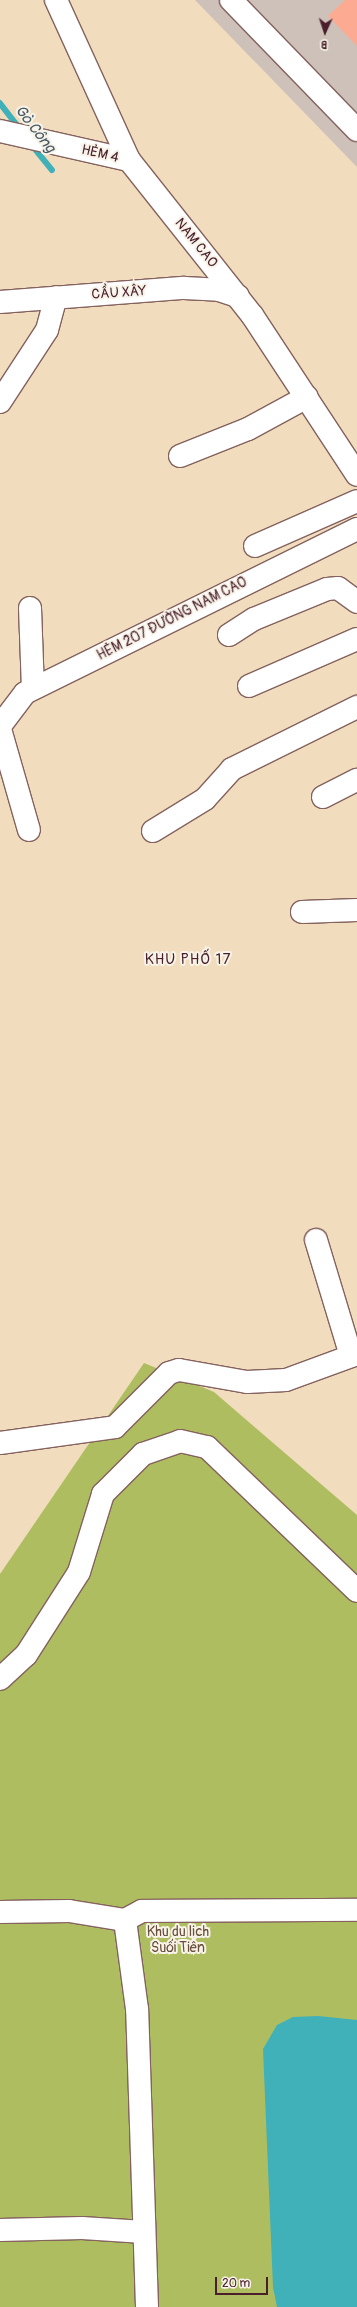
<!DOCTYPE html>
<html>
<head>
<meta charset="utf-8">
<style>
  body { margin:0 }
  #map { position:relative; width:357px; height:2307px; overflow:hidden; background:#f1ddbd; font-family:Pangolin,sans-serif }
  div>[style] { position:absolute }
  .industrial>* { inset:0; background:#cec1ba }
  .green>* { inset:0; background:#aebd60 }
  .water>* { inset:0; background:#40b0b9 }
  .stream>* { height:5.5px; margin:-2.75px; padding:0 2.75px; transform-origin:2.75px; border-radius:2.75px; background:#40b0b9 }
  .building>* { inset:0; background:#fcab92 }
  .roads { filter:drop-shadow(1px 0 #84625e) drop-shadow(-1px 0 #84625e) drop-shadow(0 1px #84625e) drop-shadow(0 -1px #84625e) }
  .minor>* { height:22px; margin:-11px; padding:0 11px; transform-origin:11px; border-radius:11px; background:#fff }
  span { translate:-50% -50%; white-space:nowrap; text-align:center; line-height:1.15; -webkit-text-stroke:4px #f7f3e8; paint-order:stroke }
  .street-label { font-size:14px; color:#4a1f2b }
  .park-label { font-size:14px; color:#684e3b }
  .water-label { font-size:15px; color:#465964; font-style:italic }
  .neighbourhood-label { font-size:15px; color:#4a1f2b; letter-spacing:1px }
  .north { position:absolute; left:305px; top:12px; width:40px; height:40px; -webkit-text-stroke:3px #f7f3e8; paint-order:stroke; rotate:183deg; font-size:11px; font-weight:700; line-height:16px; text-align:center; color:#4a1f2b }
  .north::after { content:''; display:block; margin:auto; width:14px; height:18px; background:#4a1f2b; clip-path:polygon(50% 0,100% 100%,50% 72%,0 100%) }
  .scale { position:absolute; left:215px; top:2277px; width:53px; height:18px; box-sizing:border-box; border:2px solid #4a1f2b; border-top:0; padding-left:5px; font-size:12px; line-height:14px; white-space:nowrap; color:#4a1f2b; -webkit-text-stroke:3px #f7f3e8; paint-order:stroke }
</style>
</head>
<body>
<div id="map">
  <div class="industrial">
    <div style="clip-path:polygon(195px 0,357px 0,357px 167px)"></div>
  </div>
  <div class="green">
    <div style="clip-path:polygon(144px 1363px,214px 1392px,357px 1515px,357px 2307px,0 2307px,0 1574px)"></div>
  </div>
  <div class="water">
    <div style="clip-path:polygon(318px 2016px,357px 2020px,357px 2307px,277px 2307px,273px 2287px,263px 2049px,277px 2025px,293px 2017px)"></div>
  </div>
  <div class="stream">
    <div style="left:0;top:103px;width:33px;rotate:52deg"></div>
    <div style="left:32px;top:145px;width:32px;rotate:51deg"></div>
  </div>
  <div class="building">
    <div style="clip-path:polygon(345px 0,357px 0,357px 46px,328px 16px)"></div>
  </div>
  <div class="roads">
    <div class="minor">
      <div style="left:56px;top:0;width:176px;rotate:65.5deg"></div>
      <div style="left:129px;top:160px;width:198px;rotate:51.6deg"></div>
      <div style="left:252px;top:315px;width:191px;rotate:56.7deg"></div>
      <div style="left:231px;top:0;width:181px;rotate:45.9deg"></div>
      <div style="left:0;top:131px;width:132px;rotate:12.7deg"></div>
      <div style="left:0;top:302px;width:185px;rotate:-4.4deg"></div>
      <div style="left:184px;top:288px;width:35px;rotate:3deg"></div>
      <div style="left:219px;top:290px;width:20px;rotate:18deg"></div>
      <div style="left:0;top:402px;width:86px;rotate:-56.9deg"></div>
      <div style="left:47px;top:330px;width:34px;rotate:-75deg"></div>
      <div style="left:180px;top:456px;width:73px;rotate:-21.7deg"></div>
      <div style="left:248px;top:429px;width:67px;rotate:-28.5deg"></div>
      <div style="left:255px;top:546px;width:111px;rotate:-23.8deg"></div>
      <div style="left:30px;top:608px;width:80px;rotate:87.9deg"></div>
      <div style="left:229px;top:635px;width:30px;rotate:-33deg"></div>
      <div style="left:254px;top:619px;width:79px;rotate:-22.3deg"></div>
      <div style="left:327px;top:589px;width:11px;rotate:-5deg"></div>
      <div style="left:338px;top:588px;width:24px;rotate:36deg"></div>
      <div style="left:249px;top:686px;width:118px;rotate:-23.5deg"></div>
      <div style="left:0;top:726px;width:41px;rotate:-52.9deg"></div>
      <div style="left:25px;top:693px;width:370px;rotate:-26.3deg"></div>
      <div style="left:0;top:729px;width:105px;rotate:74deg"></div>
      <div style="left:323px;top:797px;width:38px;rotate:-27deg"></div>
      <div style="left:153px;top:831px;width:61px;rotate:-31.6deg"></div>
      <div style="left:205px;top:799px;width:40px;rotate:-48deg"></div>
      <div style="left:232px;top:769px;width:140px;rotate:-26.4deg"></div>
      <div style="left:302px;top:912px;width:55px;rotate:-2.1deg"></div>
      <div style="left:316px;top:1240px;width:121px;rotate:73.2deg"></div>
      <div style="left:0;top:1443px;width:116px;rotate:-7.9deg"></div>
      <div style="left:115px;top:1427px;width:76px;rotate:-45deg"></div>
      <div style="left:169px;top:1373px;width:10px;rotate:-17deg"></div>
      <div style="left:179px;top:1370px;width:69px;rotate:10deg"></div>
      <div style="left:247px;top:1382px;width:39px;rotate:-3deg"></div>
      <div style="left:286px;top:1380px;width:76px;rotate:-20.1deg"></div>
      <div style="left:0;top:1679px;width:35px;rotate:-43deg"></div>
      <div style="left:26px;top:1655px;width:98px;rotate:-57.4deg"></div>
      <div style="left:79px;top:1572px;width:82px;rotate:-72.9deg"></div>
      <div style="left:103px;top:1494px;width:57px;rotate:-45deg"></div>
      <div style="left:143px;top:1454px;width:39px;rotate:-19deg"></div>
      <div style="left:180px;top:1441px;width:28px;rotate:13deg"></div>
      <div style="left:207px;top:1447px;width:208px;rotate:43.8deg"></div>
      <div style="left:0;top:1912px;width:69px;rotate:-0.8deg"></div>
      <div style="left:69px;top:1911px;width:57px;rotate:9.1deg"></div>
      <div style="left:0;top:2230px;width:82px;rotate:-1.4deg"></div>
      <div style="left:82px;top:2228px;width:62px;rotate:3.7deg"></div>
      <div style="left:147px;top:2307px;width:298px;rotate:-91.9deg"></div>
      <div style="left:137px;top:2009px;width:90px;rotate:-97.7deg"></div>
      <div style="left:125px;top:1920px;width:19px;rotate:-28deg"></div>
      <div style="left:142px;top:1911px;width:215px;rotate:-0.3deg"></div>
    </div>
  </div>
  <div class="street-label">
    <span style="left:100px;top:154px;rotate:13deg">HẺM 4</span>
    <span style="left:196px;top:243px;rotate:51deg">NAM CAO</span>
    <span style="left:119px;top:293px;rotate:-4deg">CẦU XÂY</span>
    <span style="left:172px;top:619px;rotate:-27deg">HẺM 207 ĐƯỜNG NAM CAO</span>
  </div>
  <div class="park-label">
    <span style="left:178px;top:1940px">Khu du lịch<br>Suối Tiên</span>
  </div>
  <div class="water-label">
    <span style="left:35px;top:129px;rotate:52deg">Gò Công</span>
  </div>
  <div class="neighbourhood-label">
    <span style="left:188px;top:960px">KHU PHỐ 17</span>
  </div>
  <div class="north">B</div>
  <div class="scale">20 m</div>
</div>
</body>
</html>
